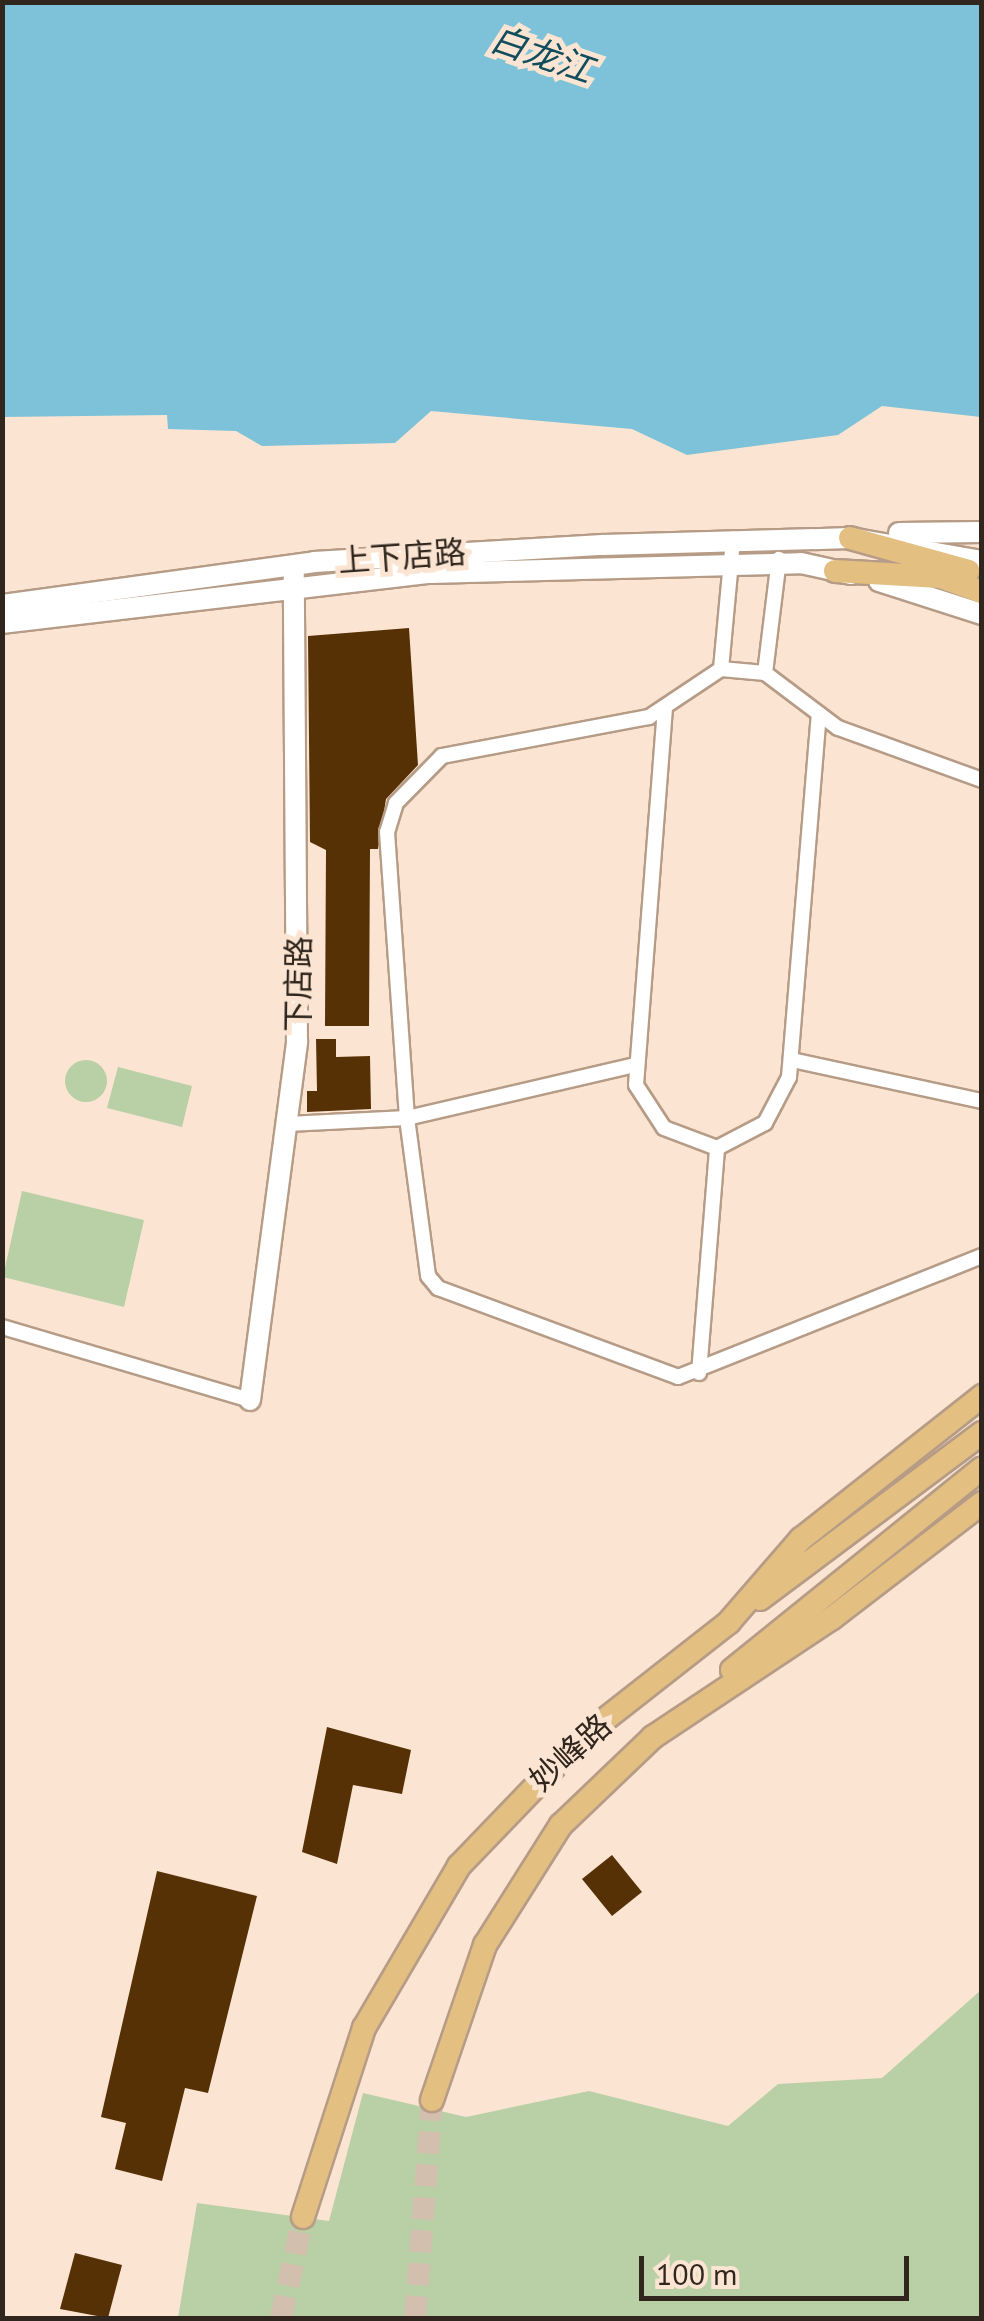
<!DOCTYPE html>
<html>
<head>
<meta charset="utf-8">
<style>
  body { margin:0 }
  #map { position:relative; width:984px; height:2321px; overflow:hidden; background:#fbe5d2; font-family:"PT Sans","Noto Sans SC",sans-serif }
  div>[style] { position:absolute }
  .green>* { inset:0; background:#b9cfa6 }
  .round { border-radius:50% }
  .water>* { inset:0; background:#7dc2d8 }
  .building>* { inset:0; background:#563105 }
  .primary-tunnel>* { height:22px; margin-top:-11px; transform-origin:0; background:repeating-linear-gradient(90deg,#d2bfae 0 22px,transparent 0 33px) }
  .roads { filter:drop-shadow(2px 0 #b69c86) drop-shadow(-2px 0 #b69c86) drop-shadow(0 2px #b69c86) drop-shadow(0 -2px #b69c86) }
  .street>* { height:14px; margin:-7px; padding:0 7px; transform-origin:7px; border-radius:7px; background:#fff }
  .secondary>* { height:20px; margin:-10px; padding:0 10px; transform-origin:10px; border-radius:10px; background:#fff }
  .primary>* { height:22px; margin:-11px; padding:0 11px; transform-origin:11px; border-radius:11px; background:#e3bf81 }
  span { translate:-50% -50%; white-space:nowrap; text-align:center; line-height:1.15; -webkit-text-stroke:10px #fbe5d2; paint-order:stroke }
  .street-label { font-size:32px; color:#30261d }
  .water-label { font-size:35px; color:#124d5e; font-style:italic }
  .frame { position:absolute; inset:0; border:5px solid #30261d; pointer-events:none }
  .scale { position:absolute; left:639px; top:2256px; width:270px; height:45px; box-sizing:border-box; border:5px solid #30261d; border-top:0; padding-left:12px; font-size:30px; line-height:35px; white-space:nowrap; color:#30261d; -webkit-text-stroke:8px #fbe5d2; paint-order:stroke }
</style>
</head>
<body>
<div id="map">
  <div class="green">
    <div class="round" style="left:65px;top:1060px;width:42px;height:42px"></div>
    <div style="clip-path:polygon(118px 1067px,192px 1086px,182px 1127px,107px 1108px)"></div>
    <div style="clip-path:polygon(22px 1191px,144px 1220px,124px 1307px,3px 1277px)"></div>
    <div style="clip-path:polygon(981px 1990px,981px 2318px,178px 2318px,197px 2203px,329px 2221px,363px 2093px,466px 2117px,589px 2091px,728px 2126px,778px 2084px,882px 2078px)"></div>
  </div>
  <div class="water">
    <div style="clip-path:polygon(2px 3px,981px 3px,981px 417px,882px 406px,838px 435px,687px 455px,632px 429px,431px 411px,395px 443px,262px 446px,236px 431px,168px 429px,167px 415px,3px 417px)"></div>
  </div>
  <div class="building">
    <div style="clip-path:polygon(409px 628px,418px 765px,386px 799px,378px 849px,370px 849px,369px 1026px,325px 1026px,326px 850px,310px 842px,308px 636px)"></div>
    <div style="clip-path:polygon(316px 1039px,336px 1039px,336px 1057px,370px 1056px,371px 1109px,307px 1112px,307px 1091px,317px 1091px)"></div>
    <div style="clip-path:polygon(327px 1727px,411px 1750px,402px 1794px,353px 1785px,337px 1864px,302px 1852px)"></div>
    <div style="clip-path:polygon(612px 1855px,642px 1892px,612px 1916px,582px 1879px)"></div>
    <div style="clip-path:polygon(157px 1871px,257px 1896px,208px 2093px,185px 2088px,162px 2181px,115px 2169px,126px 2123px,101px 2117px)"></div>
    <div style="clip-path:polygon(75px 2253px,122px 2265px,108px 2318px,60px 2309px)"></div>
  </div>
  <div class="primary-tunnel">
    <div style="left:281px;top:2318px;width:103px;rotate:-77.7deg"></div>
    <div style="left:415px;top:2318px;width:219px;rotate:-85.5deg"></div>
  </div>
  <div class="roads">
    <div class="street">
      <div style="left:721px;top:669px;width:131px;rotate:-84.7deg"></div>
      <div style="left:765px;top:673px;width:115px;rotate:-83deg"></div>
      <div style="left:665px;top:708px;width:378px;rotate:94.4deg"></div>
      <div style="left:636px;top:1085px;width:51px;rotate:56.9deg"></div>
      <div style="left:664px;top:1128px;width:57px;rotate:20.7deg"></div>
      <div style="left:717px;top:1148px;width:54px;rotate:-27.5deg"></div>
      <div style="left:765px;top:1123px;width:52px;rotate:-62.4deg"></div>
      <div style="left:789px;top:1077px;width:363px;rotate:-85.3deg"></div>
      <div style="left:982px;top:780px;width:153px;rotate:-160.1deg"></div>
      <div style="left:838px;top:728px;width:91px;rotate:-143deg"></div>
      <div style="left:765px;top:673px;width:44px;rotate:-174.8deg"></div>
      <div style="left:721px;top:669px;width:87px;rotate:146.3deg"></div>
      <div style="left:649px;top:717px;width:211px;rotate:169.3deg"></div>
      <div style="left:442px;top:756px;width:66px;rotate:134.4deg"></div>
      <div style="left:396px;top:803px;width:30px;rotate:107deg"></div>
      <div style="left:387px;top:832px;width:287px;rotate:86deg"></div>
      <div style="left:407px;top:1118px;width:159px;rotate:82.4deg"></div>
      <div style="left:428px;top:1276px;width:16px;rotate:50deg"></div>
      <div style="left:438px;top:1288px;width:256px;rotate:20.3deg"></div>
      <div style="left:678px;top:1377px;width:327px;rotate:-21.7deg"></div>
      <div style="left:792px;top:1060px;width:194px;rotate:12.2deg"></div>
      <div style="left:288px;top:1124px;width:119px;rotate:-2.9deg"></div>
      <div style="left:407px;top:1118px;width:234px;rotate:-13.1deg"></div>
      <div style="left:2px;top:1327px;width:259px;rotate:16.4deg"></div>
      <div style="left:699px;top:1373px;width:226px;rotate:-85.4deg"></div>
    </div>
    <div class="secondary">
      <div style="left:899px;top:533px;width:83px;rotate:-0.7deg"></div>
      <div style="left:879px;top:581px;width:108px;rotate:17.8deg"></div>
      <div style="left:2px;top:605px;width:315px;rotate:-7.8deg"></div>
      <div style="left:314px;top:562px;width:289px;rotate:-3.4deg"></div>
      <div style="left:603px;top:545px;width:247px;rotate:-1.6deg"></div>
      <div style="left:850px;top:538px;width:134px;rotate:9.9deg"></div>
      <div style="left:2px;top:623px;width:431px;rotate:-6.7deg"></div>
      <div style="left:430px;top:573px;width:371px;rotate:-1.5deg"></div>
      <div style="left:801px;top:563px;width:51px;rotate:12.4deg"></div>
      <div style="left:250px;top:1400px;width:361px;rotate:-82.5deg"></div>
      <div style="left:297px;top:1042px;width:470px;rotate:-90.4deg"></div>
    </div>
    <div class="primary">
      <div style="left:850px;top:538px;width:123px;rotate:15.5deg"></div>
      <div style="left:835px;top:571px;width:105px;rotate:3.3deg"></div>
      <div style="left:940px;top:577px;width:45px;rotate:19.7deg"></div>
      <div style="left:760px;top:1599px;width:277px;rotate:-36.8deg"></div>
      <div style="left:732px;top:1670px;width:321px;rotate:-38.9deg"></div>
      <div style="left:432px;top:2100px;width:164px;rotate:-71.1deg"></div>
      <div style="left:485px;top:1945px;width:142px;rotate:-57.7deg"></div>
      <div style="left:561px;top:1825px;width:127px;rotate:-43.7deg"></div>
      <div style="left:653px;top:1737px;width:215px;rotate:-33.6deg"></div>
      <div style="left:832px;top:1618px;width:189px;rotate:-37.5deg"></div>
      <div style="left:303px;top:2217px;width:199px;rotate:-72.1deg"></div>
      <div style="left:364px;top:2028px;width:188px;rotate:-59.6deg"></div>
      <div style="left:459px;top:1866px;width:182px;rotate:-46.1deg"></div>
      <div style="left:585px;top:1735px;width:183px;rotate:-38.1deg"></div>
      <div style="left:729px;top:1622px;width:110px;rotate:-49.1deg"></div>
      <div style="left:801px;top:1539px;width:231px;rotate:-38.3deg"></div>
    </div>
  </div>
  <div class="street-label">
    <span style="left:402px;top:556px;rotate:-4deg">上下店路</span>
    <span style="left:298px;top:984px;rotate:-89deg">下店路</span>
    <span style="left:570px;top:1752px;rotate:-42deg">妙峰路</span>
  </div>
  <div class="water-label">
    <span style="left:542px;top:54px;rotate:19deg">白龙江</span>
  </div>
  <div class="frame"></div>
  <div class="scale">100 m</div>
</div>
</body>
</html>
